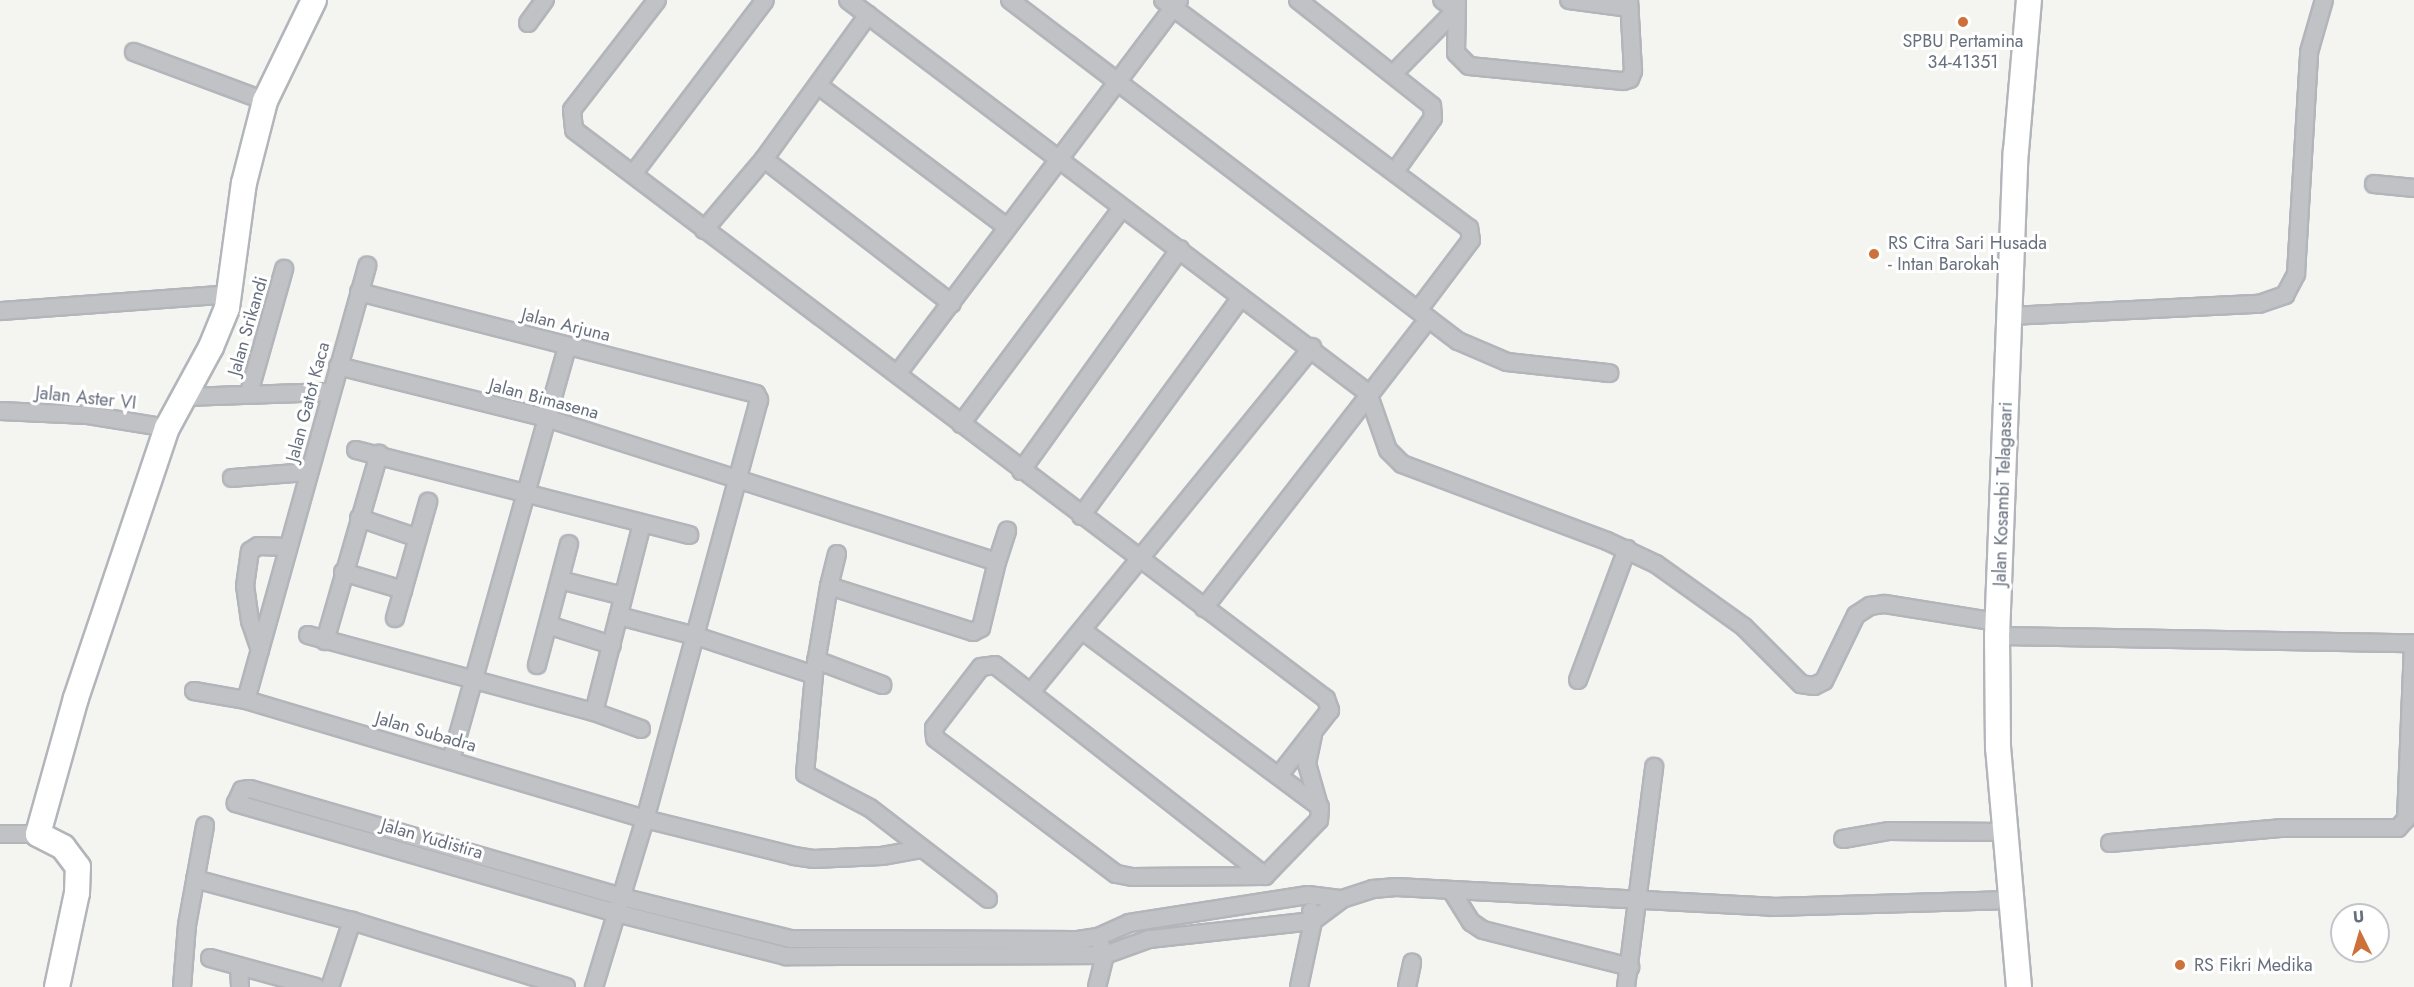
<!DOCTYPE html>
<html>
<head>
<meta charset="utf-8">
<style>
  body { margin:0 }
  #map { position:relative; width:2414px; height:987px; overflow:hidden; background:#f4f4f1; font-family:Jost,sans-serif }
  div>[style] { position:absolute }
  .roads { filter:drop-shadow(2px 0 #b2b5ba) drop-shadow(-2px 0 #b2b5ba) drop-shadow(0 2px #b2b5ba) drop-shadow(0 -2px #b2b5ba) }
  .street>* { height:16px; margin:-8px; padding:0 8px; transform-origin:8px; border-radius:8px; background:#c0c2c5 }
  .secondary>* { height:24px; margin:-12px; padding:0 12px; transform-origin:12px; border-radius:12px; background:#fff }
  .dots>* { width:16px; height:16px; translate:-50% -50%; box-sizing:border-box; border:3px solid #fff; border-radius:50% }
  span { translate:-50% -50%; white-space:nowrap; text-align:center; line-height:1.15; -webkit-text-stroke:6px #fff; paint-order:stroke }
  .poi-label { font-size:18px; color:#67707e }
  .left { translate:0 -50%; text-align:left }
  .street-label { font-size:18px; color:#67707e }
  .north { position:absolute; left:2330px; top:903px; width:60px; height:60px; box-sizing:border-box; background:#fff; border:2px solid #c2c6cb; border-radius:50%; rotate:355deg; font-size:16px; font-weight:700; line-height:24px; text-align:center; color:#67707e }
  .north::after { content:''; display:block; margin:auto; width:21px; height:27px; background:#cc7139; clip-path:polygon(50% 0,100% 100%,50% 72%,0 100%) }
</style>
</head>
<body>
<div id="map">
  <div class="roads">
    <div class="street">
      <div style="left:657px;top:0;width:139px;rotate:127.7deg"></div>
      <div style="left:572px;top:110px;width:20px;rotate:84deg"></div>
      <div style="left:574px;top:130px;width:943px;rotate:37.11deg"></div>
      <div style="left:1326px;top:699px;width:12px;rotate:70deg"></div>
      <div style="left:1330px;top:710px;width:81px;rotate:128deg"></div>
      <div style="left:848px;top:0;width:652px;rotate:37.08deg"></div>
      <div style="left:1368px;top:393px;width:60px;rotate:70.7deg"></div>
      <div style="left:1388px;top:450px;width:20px;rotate:45deg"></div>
      <div style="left:1402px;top:464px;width:219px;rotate:20.6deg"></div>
      <div style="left:1607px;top:541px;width:54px;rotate:25.1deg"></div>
      <div style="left:1656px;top:564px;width:108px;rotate:35.6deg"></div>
      <div style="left:1744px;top:627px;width:81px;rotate:45deg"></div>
      <div style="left:1801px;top:684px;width:13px;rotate:9deg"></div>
      <div style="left:1814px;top:686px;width:11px;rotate:-27deg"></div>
      <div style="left:1824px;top:681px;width:73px;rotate:-64.1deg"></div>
      <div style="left:1856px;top:615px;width:17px;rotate:-33deg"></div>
      <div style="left:1870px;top:606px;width:15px;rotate:-8deg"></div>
      <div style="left:1885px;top:604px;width:114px;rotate:9.1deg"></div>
      <div style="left:1010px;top:0;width:563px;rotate:37.28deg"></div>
      <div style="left:1458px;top:341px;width:53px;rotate:23.2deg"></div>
      <div style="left:1507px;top:362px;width:103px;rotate:6.2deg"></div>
      <div style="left:1163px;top:0;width:382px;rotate:36.7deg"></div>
      <div style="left:1469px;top:228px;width:12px;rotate:81deg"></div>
      <div style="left:1471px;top:240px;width:86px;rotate:127deg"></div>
      <div style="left:1298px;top:0;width:171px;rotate:38.3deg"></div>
      <div style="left:1432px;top:106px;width:12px;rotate:85deg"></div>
      <div style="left:1433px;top:118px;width:64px;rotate:125.4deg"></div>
      <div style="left:1457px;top:0;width:53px;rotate:91.1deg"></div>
      <div style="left:1456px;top:53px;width:18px;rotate:45deg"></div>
      <div style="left:1469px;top:66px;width:155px;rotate:5.6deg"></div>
      <div style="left:1623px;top:81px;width:7px;rotate:-16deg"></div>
      <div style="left:1630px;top:79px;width:9px;rotate:-69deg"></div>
      <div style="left:1633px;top:71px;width:71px;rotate:-93.2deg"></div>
      <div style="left:1569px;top:0;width:61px;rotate:7.6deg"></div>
      <div style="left:528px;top:23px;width:29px;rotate:-54deg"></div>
      <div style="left:134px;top:52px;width:140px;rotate:20.5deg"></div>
      <div style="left:1393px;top:74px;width:90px;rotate:-45.5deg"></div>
      <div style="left:1456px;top:10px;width:17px;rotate:-144deg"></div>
      <div style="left:819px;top:86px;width:235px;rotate:36.9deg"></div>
      <div style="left:764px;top:159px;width:237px;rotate:37.6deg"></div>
      <div style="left:633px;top:174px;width:218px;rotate:-52.8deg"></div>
      <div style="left:2374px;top:184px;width:40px;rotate:5.7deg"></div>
      <div style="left:704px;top:230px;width:93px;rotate:-49.8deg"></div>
      <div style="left:764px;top:159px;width:178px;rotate:-54.2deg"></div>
      <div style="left:359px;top:292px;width:410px;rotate:14.4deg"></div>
      <div style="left:756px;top:394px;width:7px;rotate:63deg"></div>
      <div style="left:759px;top:400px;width:434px;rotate:105.2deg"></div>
      <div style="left:645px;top:819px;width:176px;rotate:106.9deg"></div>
      <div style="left:0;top:311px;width:232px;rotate:-4.2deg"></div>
      <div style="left:2010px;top:316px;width:249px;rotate:-2.8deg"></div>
      <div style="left:2259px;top:304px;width:28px;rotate:-19deg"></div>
      <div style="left:2285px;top:295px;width:24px;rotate:-62deg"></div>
      <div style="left:2296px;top:274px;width:222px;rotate:-86.6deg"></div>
      <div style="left:2309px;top:52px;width:54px;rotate:-73.9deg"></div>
      <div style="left:338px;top:366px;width:214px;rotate:14deg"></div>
      <div style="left:546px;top:418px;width:473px;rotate:17.7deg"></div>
      <div style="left:997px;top:562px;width:33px;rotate:-72deg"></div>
      <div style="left:898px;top:373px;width:467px;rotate:-53deg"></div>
      <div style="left:249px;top:393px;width:129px;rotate:-74.2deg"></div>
      <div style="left:185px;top:397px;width:146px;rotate:-2deg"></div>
      <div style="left:0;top:411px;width:88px;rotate:2.6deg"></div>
      <div style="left:88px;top:415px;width:80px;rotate:9.3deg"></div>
      <div style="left:961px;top:424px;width:269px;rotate:-53.3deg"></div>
      <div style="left:356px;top:450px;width:344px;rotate:14.3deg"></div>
      <div style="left:1021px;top:471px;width:273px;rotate:-54.4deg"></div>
      <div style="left:232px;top:478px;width:77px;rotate:-4.5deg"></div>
      <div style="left:1081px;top:516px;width:271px;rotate:-53.8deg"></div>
      <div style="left:359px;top:518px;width:62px;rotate:18.7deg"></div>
      <div style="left:837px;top:554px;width:33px;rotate:104deg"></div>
      <div style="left:829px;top:586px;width:151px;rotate:17.7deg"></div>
      <div style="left:973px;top:632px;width:9px;rotate:-27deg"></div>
      <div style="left:981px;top:628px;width:68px;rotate:-76.4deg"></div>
      <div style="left:343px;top:572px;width:63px;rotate:16.7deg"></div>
      <div style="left:560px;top:580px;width:65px;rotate:14.3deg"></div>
      <div style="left:829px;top:586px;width:90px;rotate:99.6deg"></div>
      <div style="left:814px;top:675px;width:99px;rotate:95.2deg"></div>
      <div style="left:805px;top:774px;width:73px;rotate:27.6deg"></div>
      <div style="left:870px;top:808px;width:149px;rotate:37.6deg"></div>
      <div style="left:1204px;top:608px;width:366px;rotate:-52.2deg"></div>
      <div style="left:619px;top:616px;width:80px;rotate:14.6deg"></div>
      <div style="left:696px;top:636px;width:124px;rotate:18.3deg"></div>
      <div style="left:395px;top:618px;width:121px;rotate:-74.1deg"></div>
      <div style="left:548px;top:625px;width:67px;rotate:17.4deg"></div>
      <div style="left:1083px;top:631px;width:295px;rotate:36.6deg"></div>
      <div style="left:1320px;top:807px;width:13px;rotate:94deg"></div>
      <div style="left:1319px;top:820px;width:78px;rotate:134deg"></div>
      <div style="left:1265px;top:876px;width:133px;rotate:179.6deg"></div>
      <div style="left:1132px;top:877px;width:16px;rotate:-169deg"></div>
      <div style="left:1116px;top:874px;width:226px;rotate:-143.1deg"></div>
      <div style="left:935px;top:738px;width:10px;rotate:-96deg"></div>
      <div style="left:934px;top:728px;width:77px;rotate:-52.4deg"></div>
      <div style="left:981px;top:667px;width:14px;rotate:-8deg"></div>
      <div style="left:995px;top:665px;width:343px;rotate:38deg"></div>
      <div style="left:308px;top:635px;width:296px;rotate:15.1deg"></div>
      <div style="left:594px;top:712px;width:50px;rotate:19.9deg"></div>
      <div style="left:1997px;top:636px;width:417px;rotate:1deg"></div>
      <div style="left:325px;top:641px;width:195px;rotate:-73.9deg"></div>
      <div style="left:260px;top:650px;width:31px;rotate:-109deg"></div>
      <div style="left:250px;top:621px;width:35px;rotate:-98deg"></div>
      <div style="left:245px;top:586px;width:35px;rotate:-82deg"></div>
      <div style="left:250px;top:551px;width:9px;rotate:-32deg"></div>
      <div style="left:258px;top:546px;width:30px;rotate:2deg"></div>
      <div style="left:816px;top:660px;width:71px;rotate:20.7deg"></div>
      <div style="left:537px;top:665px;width:125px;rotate:-75.2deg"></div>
      <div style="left:1578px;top:680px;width:140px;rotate:-69.5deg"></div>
      <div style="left:194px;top:691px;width:53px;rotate:9.8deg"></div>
      <div style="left:246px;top:700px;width:416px;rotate:16.6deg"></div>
      <div style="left:645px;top:819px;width:154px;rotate:13.9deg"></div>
      <div style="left:794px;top:856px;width:19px;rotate:9deg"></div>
      <div style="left:813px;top:859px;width:69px;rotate:-2.5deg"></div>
      <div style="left:882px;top:856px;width:39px;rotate:-10deg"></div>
      <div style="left:1031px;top:692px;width:445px;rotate:-50.8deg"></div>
      <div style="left:246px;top:700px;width:451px;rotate:-74.4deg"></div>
      <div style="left:594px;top:712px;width:194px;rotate:-75.7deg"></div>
      <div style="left:1313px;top:735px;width:30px;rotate:102deg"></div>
      <div style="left:1307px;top:764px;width:44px;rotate:74.1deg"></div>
      <div style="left:451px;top:760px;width:430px;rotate:-74.3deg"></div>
      <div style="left:250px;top:789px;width:386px;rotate:16.2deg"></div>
      <div style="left:621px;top:897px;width:175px;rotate:13.9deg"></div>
      <div style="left:791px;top:939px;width:287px;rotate:0.2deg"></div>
      <div style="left:1078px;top:940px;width:20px;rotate:-9deg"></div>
      <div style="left:1098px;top:937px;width:34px;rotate:-24deg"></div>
      <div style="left:1129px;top:923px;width:181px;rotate:-8.9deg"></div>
      <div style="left:1308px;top:895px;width:34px;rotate:7deg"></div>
      <div style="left:1342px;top:899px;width:36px;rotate:143deg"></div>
      <div style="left:1313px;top:921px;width:165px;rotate:173.7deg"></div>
      <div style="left:1149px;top:939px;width:47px;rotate:160deg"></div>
      <div style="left:1105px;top:955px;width:319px;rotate:179.8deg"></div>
      <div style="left:786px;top:956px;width:175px;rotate:-165.8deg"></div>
      <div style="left:616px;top:913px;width:396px;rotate:-163.9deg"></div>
      <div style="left:236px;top:803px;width:14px;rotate:-65deg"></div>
      <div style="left:242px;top:790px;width:8px;rotate:-7deg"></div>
      <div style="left:0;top:834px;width:38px"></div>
      <div style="left:1843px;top:839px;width:47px;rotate:-9.9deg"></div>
      <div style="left:1889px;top:831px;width:115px;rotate:0.5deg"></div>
      <div style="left:2110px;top:843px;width:171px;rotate:-5deg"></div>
      <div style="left:2280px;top:828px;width:118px"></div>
      <div style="left:2398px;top:828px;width:12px;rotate:-48deg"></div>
      <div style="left:2406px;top:819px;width:176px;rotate:-87.7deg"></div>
      <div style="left:195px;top:879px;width:163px;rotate:15deg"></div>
      <div style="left:352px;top:921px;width:224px;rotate:17.1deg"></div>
      <div style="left:1451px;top:890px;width:38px;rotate:58deg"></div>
      <div style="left:1471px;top:922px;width:14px;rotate:34deg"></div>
      <div style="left:1483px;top:930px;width:152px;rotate:14.1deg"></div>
      <div style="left:1342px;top:899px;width:33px;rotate:-18deg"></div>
      <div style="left:1373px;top:889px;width:23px;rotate:-5deg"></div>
      <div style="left:1396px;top:887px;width:377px;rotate:3deg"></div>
      <div style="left:1772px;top:907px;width:239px;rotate:-1.7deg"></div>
      <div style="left:210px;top:958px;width:110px;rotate:15.3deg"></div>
      <div style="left:239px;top:967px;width:20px;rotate:87deg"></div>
      <div style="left:182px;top:987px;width:62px;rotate:-85.4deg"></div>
      <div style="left:187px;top:925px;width:101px;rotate:-79.7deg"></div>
      <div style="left:330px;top:987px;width:70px;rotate:-71.6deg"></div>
      <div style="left:1097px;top:987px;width:33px;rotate:-76deg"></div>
      <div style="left:1105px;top:955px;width:10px;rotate:-114deg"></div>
      <div style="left:1299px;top:987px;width:67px;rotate:-78deg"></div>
      <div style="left:1313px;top:921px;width:10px;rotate:-101deg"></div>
      <div style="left:1407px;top:987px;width:25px;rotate:-78deg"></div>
      <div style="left:1626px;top:987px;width:222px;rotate:-82.7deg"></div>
    </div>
    <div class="secondary">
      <div style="left:57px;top:987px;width:96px;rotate:-78deg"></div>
      <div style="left:77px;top:893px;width:26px;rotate:-88deg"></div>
      <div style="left:78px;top:867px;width:25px;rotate:-127deg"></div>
      <div style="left:63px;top:847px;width:28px;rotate:-153deg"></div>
      <div style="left:38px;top:834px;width:141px;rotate:-74.4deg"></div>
      <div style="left:76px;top:698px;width:285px;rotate:-71.4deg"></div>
      <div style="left:167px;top:428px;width:92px;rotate:-61.5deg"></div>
      <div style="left:211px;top:347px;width:42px;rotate:-67.7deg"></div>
      <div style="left:227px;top:308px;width:126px;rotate:-82.3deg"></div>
      <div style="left:244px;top:183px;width:85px;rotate:-75.6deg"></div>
      <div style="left:265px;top:101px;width:112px;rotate:-64.1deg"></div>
      <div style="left:2019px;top:987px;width:240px;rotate:-95deg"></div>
      <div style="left:1998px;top:748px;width:112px;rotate:-90.5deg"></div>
      <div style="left:1997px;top:636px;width:485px;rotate:-87.8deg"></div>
      <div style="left:2016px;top:151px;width:152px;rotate:-85.1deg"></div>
    </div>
  </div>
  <div class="dots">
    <div style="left:1963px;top:22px;background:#cc7139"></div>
    <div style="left:1874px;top:254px;background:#cc7139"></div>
    <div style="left:2180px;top:965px;background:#cc7139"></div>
  </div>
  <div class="poi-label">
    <span style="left:1963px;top:52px">SPBU Pertamina<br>34-41351</span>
    <span class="left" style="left:1888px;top:254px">RS Citra Sari Husada<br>- Intan Barokah</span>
    <span class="left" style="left:2194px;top:965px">RS Fikri Medika</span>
  </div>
  <div class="street-label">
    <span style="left:566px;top:325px;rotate:14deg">Jalan Arjuna</span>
    <span style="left:248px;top:326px;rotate:-74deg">Jalan Srikandi</span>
    <span style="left:86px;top:398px;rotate:6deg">Jalan Aster VI</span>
    <span style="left:544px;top:399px;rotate:15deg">Jalan Bimasena</span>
    <span style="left:308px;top:402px;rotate:-75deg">Jalan Gatot Kaca</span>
    <span style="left:2003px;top:494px;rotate:-88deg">Jalan Kosambi Telagasari</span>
    <span style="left:426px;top:732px;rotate:16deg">Jalan Subadra</span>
    <span style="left:432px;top:839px;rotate:16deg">Jalan Yudistira</span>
  </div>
  <div class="north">U</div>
</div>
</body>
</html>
